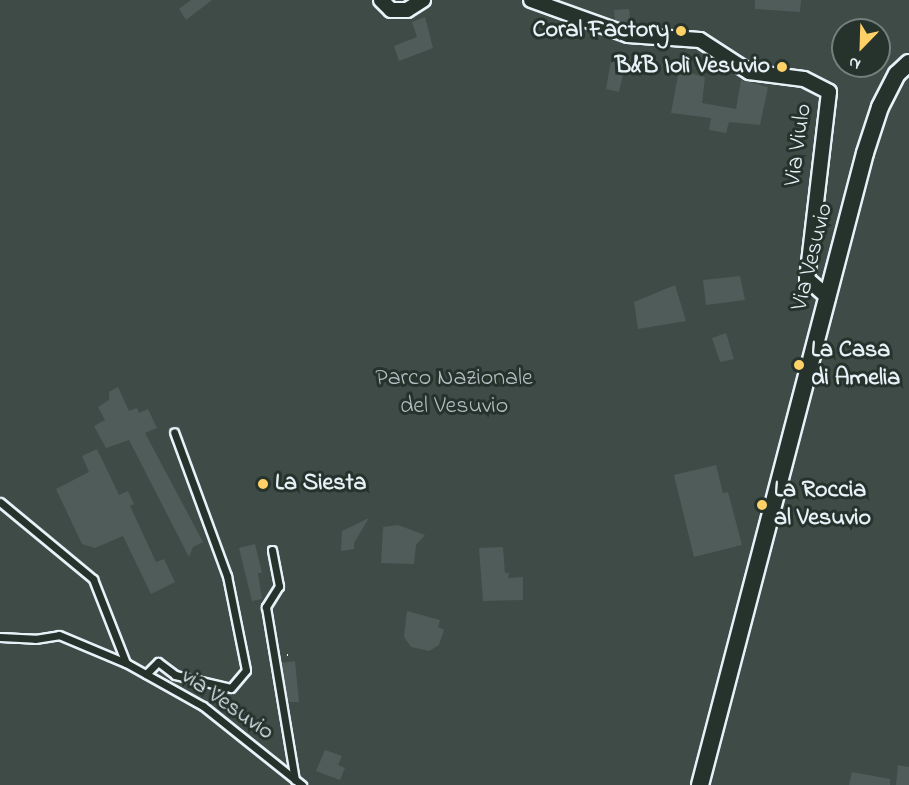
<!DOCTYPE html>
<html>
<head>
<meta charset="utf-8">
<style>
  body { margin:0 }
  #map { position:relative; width:909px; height:785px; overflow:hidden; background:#26332d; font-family:"Indie Flower",sans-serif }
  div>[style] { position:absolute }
  .green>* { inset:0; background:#3e4b47 }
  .building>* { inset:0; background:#505c59 }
  .path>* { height:2px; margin-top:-1px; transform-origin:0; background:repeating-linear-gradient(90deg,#e8f1f8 0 1.5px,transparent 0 6px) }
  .roads { filter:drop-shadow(2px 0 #e8f1f8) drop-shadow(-2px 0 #e8f1f8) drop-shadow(0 2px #e8f1f8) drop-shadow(0 -2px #e8f1f8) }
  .service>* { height:7px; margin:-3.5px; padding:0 3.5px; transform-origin:3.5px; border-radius:3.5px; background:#26332d }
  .minor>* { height:14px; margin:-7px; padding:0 7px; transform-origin:7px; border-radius:7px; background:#26332d }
  .tertiary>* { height:16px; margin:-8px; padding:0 8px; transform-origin:8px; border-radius:8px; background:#26332d }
  .dots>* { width:16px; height:16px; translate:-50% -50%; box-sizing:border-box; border:3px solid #26332d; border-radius:50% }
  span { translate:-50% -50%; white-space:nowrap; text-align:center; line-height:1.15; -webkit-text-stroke:6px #26332d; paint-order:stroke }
  .poi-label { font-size:24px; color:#e8f1f8; font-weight:700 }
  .right { translate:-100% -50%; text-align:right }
  .left { translate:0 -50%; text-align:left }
  .street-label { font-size:24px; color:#e8f1f8 }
  .park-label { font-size:24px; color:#b5bfc3 }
  .north { position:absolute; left:831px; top:18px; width:60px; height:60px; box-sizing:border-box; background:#26332d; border:2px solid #747f7e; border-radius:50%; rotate:203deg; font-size:16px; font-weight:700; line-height:24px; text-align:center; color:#e8f1f8 }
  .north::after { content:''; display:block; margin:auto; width:21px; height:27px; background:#ffd166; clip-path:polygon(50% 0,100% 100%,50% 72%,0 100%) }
</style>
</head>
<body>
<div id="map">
  <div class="green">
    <div style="clip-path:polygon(evenodd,0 0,909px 0,909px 785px,0 785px,0 0,843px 30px,879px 30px,879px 66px,843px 66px,843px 30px)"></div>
  </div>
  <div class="building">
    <div style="clip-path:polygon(191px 0,212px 0,186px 20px,179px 9px)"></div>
    <div style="clip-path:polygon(755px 0,801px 0,800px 12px,755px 9px)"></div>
    <div style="clip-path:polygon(629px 9px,631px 26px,615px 21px,614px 10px)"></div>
    <div style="clip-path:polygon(425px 17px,433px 48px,399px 61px,394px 46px,417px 37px,412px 22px)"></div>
    <div style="clip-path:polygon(612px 54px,627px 57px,619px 92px,606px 89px)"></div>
    <div style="clip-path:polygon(679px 70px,705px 77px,702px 103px,736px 109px,741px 80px,768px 87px,760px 125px,729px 122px,726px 133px,709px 130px,711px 118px,671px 113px)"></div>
    <div style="clip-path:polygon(740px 276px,745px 300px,706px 305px,703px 280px)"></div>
    <div style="clip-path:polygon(675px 285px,686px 321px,638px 329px,634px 302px)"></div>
    <div style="clip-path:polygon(726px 333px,734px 359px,720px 362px,712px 338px)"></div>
    <div style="clip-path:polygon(118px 387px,129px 411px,137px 408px,139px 413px,148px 409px,157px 428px,145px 433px,203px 542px,193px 547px,189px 557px,129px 440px,106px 448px,94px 426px,105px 420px,98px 407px,109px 400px,109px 392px)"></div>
    <div style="clip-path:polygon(97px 449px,119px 495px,128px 491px,134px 504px,130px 506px,156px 562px,164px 559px,175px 582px,151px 594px,123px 536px,95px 548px,82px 544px,56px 489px,89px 472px,82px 456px)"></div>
    <div style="clip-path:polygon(716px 465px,723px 493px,728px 492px,742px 545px,694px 557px,674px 475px)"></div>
    <div style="clip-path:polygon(369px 518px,354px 543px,354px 549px,341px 551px,342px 531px)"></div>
    <div style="clip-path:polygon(398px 525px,425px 535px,416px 545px,414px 564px,381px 563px,383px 527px)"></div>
    <div style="clip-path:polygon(255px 544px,262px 573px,258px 573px,262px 599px,252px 601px,239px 548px)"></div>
    <div style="clip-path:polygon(503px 547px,505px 573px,509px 573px,508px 578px,523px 577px,523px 600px,483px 601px,479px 548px)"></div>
    <div style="clip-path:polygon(407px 611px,440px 620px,438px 627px,444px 630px,439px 645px,429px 651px,411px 647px,404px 637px)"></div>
    <div style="clip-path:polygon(295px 661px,299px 702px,288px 702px,281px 663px)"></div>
    <div style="clip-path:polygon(325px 750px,342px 756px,338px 765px,345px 768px,340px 780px,316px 771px)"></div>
    <div style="clip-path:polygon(898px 765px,909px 767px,909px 785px,896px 785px)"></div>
    <div style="clip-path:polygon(852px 772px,890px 779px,890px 785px,849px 785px)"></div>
  </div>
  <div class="path">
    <div style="left:287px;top:655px;width:3px"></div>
  </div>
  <div class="roads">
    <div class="service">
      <div style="left:0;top:502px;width:121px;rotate:39.6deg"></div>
      <div style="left:93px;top:579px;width:90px;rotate:68.6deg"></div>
      <div style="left:272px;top:550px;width:37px;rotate:79deg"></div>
      <div style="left:279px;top:586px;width:25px;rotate:122deg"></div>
      <div style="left:266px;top:607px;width:175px;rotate:80.5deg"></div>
      <div style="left:0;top:637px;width:35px;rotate:3deg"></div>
      <div style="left:35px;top:639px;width:24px;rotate:-9deg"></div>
      <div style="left:59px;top:635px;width:73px;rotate:22.7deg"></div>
      <div style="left:126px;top:663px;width:88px;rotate:29.2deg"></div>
      <div style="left:203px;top:706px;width:127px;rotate:38.6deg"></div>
      <div style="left:146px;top:674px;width:17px;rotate:-45deg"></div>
      <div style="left:158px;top:662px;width:21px;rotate:37deg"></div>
      <div style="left:175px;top:675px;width:57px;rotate:13.1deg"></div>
      <div style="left:231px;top:688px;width:23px;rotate:-50deg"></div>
      <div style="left:246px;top:670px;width:96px;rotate:-101.4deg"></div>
      <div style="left:227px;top:576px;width:153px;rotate:-110.2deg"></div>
    </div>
    <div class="minor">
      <div style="left:381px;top:0;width:14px;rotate:45deg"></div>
      <div style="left:391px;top:10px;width:16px"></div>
      <div style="left:407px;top:10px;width:19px;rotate:-32deg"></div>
      <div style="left:531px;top:0;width:103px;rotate:19.8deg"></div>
      <div style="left:628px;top:35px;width:72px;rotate:4deg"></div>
      <div style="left:700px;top:40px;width:59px;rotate:33.1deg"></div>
      <div style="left:749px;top:72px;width:55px;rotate:7.3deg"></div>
      <div style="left:804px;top:79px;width:28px;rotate:27deg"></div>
      <div style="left:829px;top:92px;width:188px;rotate:96.7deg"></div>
      <div style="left:807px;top:279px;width:28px;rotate:41deg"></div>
    </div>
    <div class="tertiary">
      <div style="left:700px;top:785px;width:653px;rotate:-75.37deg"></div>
      <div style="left:865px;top:153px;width:48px;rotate:-71.9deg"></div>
      <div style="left:880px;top:107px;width:37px;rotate:-63deg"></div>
      <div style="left:897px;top:74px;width:16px;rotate:-43deg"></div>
    </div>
  </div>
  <div class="dots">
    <div style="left:681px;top:31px;background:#ffd166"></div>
    <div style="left:782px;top:67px;background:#ffd166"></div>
    <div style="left:799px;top:365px;background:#ffd166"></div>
    <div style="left:263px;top:484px;background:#ffd166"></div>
    <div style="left:762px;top:505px;background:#ffd166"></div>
  </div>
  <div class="poi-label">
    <span class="right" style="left:669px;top:31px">Coral Factory</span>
    <span class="right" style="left:770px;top:67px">B&amp;B Iolì Vesuvio</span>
    <span class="left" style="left:811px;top:365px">La Casa<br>di Amelia</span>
    <span class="left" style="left:275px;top:484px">La Siesta</span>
    <span class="left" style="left:774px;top:505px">La Roccia<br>al Vesuvio</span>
  </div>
  <div class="street-label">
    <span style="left:799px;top:145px;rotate:-82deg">Via Viulo</span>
    <span style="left:813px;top:257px;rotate:-76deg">Via Vesuvio</span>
    <span style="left:227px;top:705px;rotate:35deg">via Vesuvio</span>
  </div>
  <div class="park-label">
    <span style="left:454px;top:393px">Parco Nazionale<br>del Vesuvio</span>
  </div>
  <div class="north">N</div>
</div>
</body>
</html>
